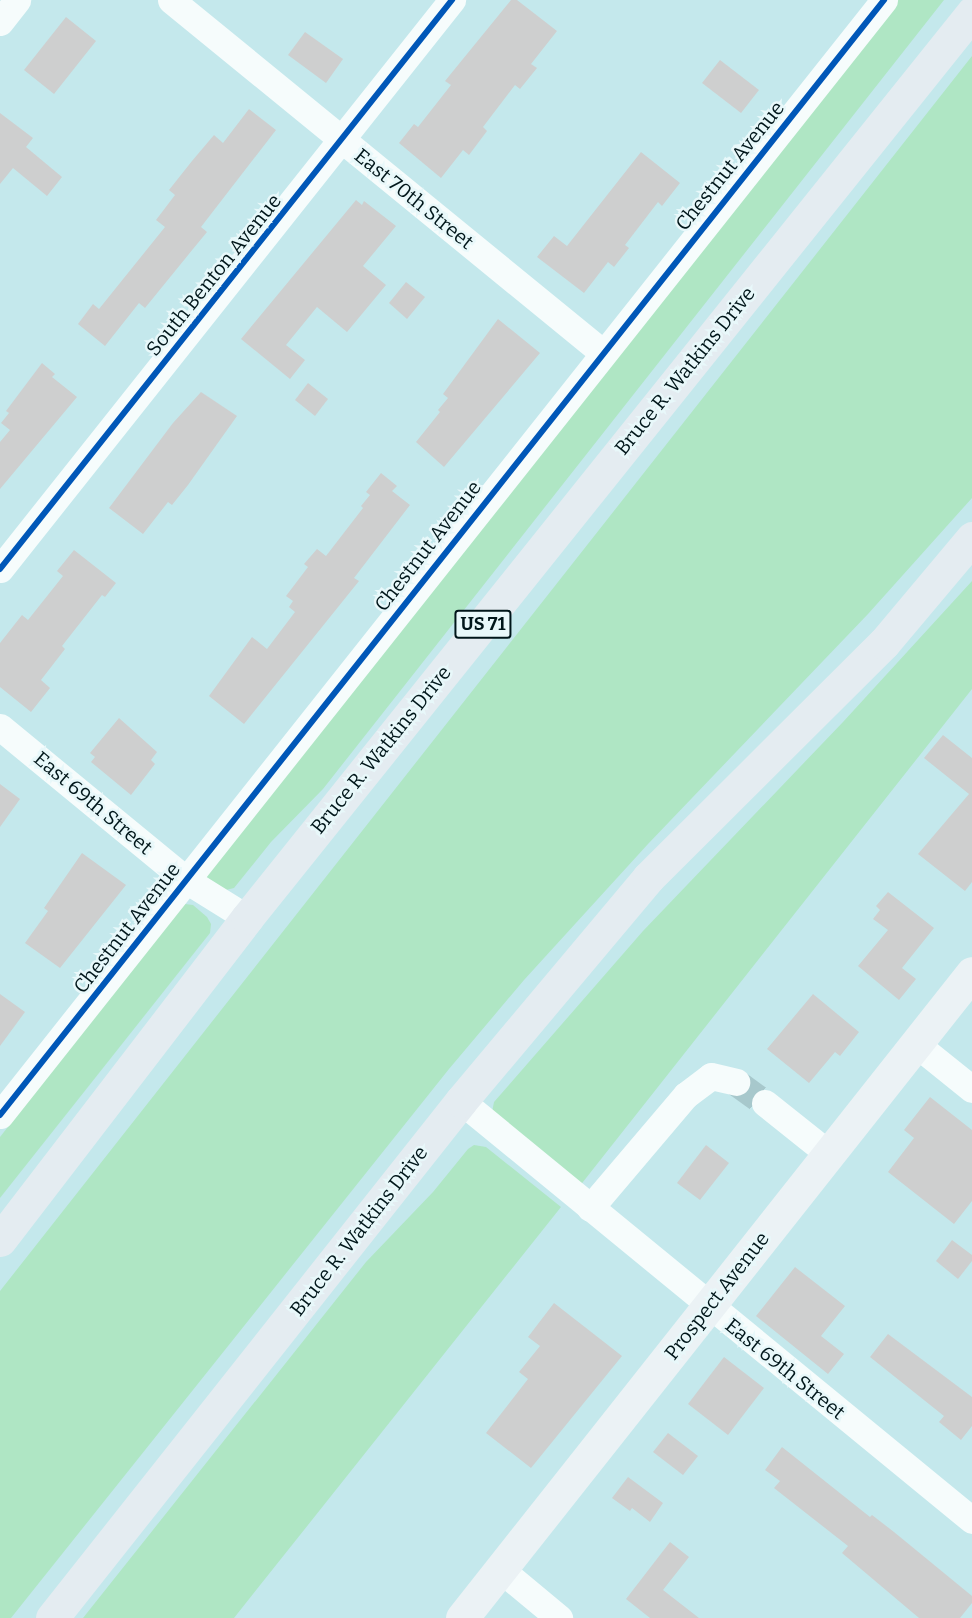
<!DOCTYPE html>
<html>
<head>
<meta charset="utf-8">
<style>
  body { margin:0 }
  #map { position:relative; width:972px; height:1618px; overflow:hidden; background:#c4e8ec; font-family:Bitter,serif }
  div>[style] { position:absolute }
  .green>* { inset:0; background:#afe6c4 }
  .building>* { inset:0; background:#cecfcf }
  .minor-tunnel>* { height:27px; margin-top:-13.5px; transform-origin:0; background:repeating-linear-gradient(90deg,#a7c8cc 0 27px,transparent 0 41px) }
  .minor>* { height:27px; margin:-13.5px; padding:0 13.5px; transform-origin:13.5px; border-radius:13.5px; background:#f6fcfc }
  .major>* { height:33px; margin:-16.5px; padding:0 16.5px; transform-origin:16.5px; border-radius:16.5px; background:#ebf2f5 }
  .highway>* { height:33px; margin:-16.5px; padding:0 16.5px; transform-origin:16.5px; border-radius:16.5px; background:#e4ecf1 }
  .cycleway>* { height:6px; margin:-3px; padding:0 3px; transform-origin:3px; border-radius:3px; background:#0057b8 }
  span { translate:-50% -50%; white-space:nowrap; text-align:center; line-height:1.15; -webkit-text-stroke:5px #e8f8fa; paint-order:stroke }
  .shield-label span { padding:2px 4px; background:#e8f8fa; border:2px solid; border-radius:4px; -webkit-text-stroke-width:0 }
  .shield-label { font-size:18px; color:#00161a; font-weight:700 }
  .street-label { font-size:20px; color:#00161a }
</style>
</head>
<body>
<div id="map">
  <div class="green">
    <div style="clip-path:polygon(897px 0,944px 0,323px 789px,271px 842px,234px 888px,226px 890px,206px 877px)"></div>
    <div style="clip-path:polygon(972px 56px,972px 498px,868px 614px,648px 844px,524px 980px,449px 1069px,11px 1618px,0 1618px,0 1291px)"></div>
    <div style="clip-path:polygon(972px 581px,972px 689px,579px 1187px,492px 1112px,494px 1102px,643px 931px,843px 722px)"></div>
    <div style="clip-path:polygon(185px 904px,193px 905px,207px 917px,211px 924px,210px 933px,0 1198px,0 1137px,179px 909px)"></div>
    <div style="clip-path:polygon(474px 1145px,486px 1147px,561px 1207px,234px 1618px,83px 1618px,366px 1262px,433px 1192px,468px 1149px)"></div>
  </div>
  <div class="building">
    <div style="clip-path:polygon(511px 0,517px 0,557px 31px,531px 64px,537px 68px,520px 89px,515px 85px,483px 127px,487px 131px,469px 155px,463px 150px,441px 178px,399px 143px,414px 124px,418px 127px,451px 85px,445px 81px)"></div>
    <div style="clip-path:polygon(66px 17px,96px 41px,54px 94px,24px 70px)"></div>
    <div style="clip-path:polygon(305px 32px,343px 59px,326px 83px,288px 55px)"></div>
    <div style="clip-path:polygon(720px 60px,759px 90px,741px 113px,702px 83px)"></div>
    <div style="clip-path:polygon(249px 109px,276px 130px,201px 227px,207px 232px,193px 249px,145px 308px,139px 303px,105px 346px,78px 324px,93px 304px,99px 309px,165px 227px,156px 220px,175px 195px,169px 190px,192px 161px,214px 135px,223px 143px)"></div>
    <div style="clip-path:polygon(0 113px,33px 138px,26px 147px,62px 177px,47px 196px,13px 168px,0 184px)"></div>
    <div style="clip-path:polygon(641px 152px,680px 183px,662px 206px,658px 202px,625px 245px,629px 248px,614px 267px,608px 262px,584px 293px,537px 257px,554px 236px,567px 246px)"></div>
    <div style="clip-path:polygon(356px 200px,362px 205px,364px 201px,396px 226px,363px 266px,386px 285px,347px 332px,317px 307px,286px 345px,305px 360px,290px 379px,241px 339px)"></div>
    <div style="clip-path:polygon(406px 282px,425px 297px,407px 319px,389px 303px)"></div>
    <div style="clip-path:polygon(498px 319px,540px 353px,444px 467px,416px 442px,440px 412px,438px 410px,448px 398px,443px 394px)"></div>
    <div style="clip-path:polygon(42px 363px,55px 374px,52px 377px,77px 397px,0 489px,0 442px,10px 430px,1px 423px,9px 413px,6px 411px)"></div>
    <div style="clip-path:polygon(308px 383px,328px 399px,315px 416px,295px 400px)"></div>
    <div style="clip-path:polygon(201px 392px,237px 416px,188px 485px,172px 505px,168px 502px,143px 534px,109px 508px,173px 423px)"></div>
    <div style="clip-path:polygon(381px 473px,397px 486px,392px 491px,410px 505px,354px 578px,359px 581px,244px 724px,209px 696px,252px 637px,267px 649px,295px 612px,289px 607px,293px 601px,286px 596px,308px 567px,304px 564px,317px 549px,326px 556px,363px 508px,361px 506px,370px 495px,366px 492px)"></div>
    <div style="clip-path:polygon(74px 550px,116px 583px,105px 597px,102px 595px,62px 646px,65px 649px,41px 680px,50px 688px,31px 712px,0 687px,0 643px,22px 615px,28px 620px,63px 576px,57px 571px)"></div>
    <div style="clip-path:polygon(119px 718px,157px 752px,151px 760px,155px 764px,131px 795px,91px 762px,95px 757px,90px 753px)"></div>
    <div style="clip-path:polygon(943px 735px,972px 758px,972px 882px,965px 891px,918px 854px,969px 794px,924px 758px)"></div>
    <div style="clip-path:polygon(0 784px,20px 799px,0 827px)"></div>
    <div style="clip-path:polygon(82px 853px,126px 885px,60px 968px,25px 943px,48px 911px,44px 908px)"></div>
    <div style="clip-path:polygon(888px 892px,934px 928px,902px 968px,916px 979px,899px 1000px,858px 966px,888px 930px,873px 919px,880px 910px,876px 906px)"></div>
    <div style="clip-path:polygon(0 994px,25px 1012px,0 1046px)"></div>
    <div style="clip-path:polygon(813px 994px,859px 1032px,840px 1056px,835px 1052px,809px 1083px,767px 1049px)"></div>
    <div style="clip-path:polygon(930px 1097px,972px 1130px,972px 1201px,954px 1224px,888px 1172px,914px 1138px,904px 1130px)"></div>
    <div style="clip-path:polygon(706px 1145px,729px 1163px,700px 1200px,677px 1183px)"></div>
    <div style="clip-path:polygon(952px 1240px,972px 1255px,972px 1261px,958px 1279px,936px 1261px)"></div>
    <div style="clip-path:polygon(795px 1267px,845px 1306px,821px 1336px,844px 1354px,828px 1374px,756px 1316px)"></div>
    <div style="clip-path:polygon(554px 1303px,622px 1356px,531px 1468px,486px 1433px,528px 1379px,519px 1372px,540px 1346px,528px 1337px)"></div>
    <div style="clip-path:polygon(888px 1334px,972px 1397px,972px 1426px,961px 1440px,939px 1422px,944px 1416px,870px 1357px)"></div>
    <div style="clip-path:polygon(724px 1357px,764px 1388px,728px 1435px,688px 1404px)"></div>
    <div style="clip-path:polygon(668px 1433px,698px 1456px,683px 1475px,653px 1452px)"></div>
    <div style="clip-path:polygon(782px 1447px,870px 1517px,872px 1515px,894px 1532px,972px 1596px,972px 1603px,960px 1618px,919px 1618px,842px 1553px,848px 1546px,774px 1488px,780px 1481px,765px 1470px)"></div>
    <div style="clip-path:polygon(628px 1477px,663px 1503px,650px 1522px,632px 1508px,630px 1511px,612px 1498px)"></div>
    <div style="clip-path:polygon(670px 1542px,689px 1557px,663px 1590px,699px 1618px,650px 1618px,626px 1599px)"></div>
  </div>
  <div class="minor-tunnel">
    <div style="left:736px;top:1082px;width:36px;rotate:36deg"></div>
  </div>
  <div class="minor">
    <div style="left:171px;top:0;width:556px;rotate:39.24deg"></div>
    <div style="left:0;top:22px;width:28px;rotate:-52deg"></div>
    <div style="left:0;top:569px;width:727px;rotate:-51.54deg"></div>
    <div style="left:0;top:727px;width:241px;rotate:39.4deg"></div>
    <div style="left:186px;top:880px;width:72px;rotate:31.9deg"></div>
    <div style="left:916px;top:1044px;width:72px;rotate:38.8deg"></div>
    <div style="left:461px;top:1101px;width:661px;rotate:39.35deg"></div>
    <div style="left:765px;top:1103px;width:82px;rotate:38.6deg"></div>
    <div style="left:0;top:1115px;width:1423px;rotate:-51.59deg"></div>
    <div style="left:590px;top:1208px;width:148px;rotate:-49.7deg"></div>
    <div style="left:686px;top:1095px;width:31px;rotate:-37deg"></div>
    <div style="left:711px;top:1076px;width:26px;rotate:13deg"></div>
    <div style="left:500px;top:1569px;width:77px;rotate:39.7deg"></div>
  </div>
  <div class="major">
    <div style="left:462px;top:1618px;width:822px;rotate:-51.67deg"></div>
  </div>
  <div class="highway">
    <div style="left:0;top:1240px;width:406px;rotate:-52.5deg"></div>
    <div style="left:247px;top:918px;width:1160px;rotate:-51.3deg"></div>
    <div style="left:52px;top:1618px;width:659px;rotate:-51.65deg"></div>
    <div style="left:461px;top:1101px;width:291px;rotate:-50deg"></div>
    <div style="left:648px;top:878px;width:333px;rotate:-44.9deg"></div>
    <div style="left:884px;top:643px;width:137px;rotate:-50deg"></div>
  </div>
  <div class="cycleway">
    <div style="left:0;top:569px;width:727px;rotate:-51.54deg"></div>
    <div style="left:0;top:1115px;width:1423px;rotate:-51.59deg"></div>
  </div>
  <div class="shield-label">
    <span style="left:483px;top:624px">US 71</span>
  </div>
  <div class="street-label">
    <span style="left:730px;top:166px;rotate:-51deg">Chestnut Avenue</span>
    <span style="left:414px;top:199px;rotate:39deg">East 70th Street</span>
    <span style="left:214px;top:275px;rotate:-51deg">South Benton Avenue</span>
    <span style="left:685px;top:371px;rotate:-51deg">Bruce R. Watkins Drive</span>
    <span style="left:428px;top:546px;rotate:-52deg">Chestnut Avenue</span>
    <span style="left:381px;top:750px;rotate:-51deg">Bruce R. Watkins Drive</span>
    <span style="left:93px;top:803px;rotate:40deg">East 69th Street</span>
    <span style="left:127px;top:928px;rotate:-52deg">Chestnut Avenue</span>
    <span style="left:359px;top:1231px;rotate:-52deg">Bruce R. Watkins Drive</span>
    <span style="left:717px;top:1296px;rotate:-52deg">Prospect Avenue</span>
    <span style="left:785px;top:1369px;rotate:39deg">East 69th Street</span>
  </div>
</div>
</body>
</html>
